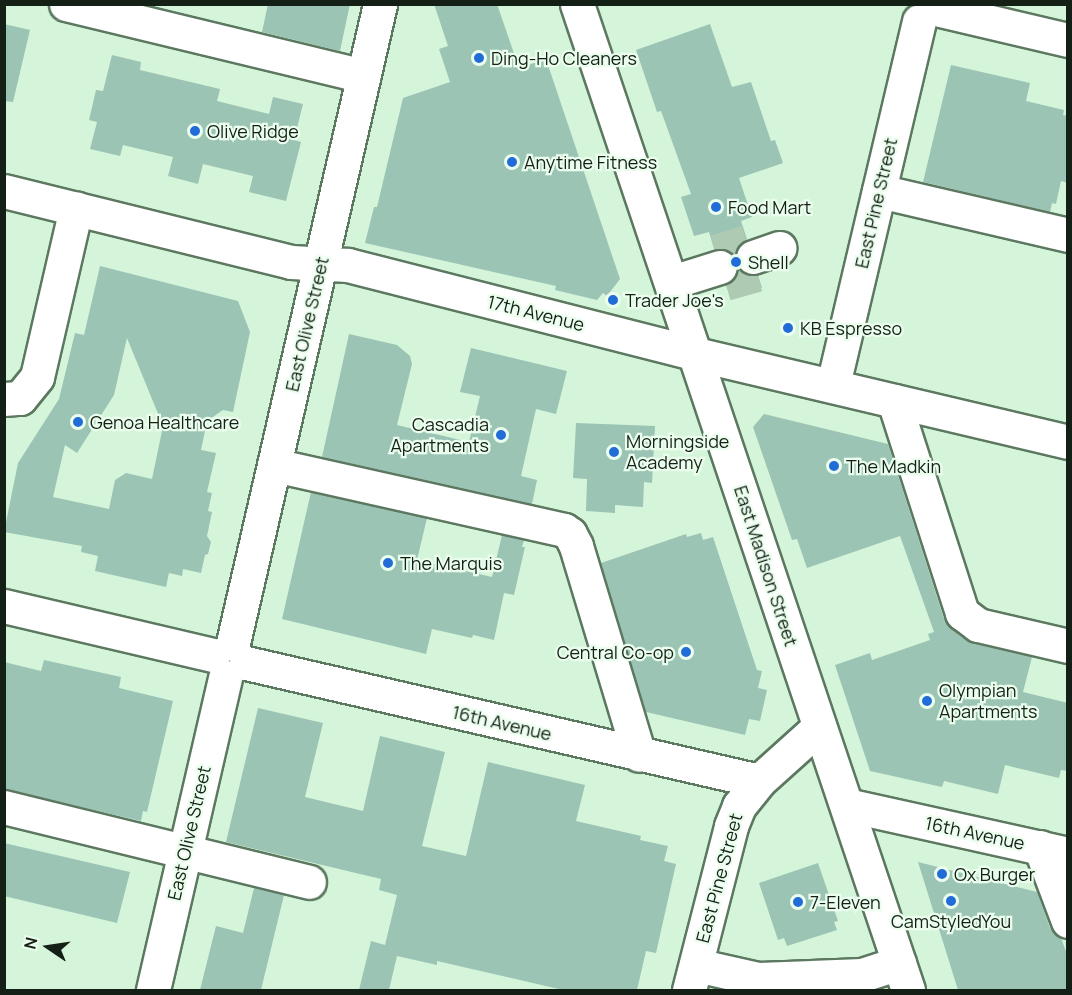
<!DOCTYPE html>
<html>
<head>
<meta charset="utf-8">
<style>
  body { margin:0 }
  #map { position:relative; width:1072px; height:995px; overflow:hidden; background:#d5f5da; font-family:Manrope,sans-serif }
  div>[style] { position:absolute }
  .building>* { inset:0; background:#9bc4b5 }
  .minor-tunnel>* { height:33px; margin-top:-16.5px; transform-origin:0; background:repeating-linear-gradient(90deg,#aecab3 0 33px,transparent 0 49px) }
  .roads { filter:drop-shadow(2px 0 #5c7860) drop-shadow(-2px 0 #5c7860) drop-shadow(0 2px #5c7860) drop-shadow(0 -2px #5c7860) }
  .minor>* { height:33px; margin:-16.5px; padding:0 16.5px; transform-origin:16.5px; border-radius:16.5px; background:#fff }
  .major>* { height:33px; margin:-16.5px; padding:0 16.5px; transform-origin:16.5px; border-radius:16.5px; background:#fff }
  .dots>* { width:16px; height:16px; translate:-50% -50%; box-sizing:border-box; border:3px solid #ebfeee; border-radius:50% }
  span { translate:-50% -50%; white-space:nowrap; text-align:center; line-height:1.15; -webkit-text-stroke:4.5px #ebfeee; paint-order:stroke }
  .poi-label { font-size:18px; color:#142016 }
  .left { translate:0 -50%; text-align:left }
  .right { translate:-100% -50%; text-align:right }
  .street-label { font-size:18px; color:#142016 }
  .frame { position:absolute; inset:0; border:6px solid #142016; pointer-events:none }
  .north { position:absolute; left:18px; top:917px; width:60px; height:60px; -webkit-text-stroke:4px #ebfeee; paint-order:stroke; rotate:283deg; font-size:16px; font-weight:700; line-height:24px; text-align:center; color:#142016 }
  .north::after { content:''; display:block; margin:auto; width:21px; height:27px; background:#142016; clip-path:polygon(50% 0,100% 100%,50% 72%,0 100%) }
</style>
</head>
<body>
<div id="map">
  <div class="building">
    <div style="clip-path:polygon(268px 4px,350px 4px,340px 51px,262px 32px)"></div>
    <div style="clip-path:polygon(434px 4px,497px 4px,519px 68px,546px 59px,620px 279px,607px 296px,603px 293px,597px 300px,555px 290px,556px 286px,365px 243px,374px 207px,377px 207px,403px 98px,450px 82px,439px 49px,448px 46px)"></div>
    <div style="clip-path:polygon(4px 24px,30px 30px,13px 102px,4px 101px)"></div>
    <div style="clip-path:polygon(710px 24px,732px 87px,751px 82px,771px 141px,775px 140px,783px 163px,739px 178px,752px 217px,741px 221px,747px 239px,739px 245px,735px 256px,725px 249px,714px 249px,709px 232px,694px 236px,681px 197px,691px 194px,661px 111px,657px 112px,636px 50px)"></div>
    <div style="clip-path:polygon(112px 55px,141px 62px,140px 70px,220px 89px,217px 101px,269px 114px,273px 97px,303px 104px,294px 140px,301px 142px,286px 201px,249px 192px,253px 176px,203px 164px,198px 184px,168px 176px,173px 157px,123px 145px,120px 156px,90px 149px,97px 122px,89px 120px,96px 90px,103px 91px)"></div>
    <div style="clip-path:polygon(951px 65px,1030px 83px,1026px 101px,1064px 110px,1063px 115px,1068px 116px,1068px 183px,1061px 181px,1056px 204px,1052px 203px,1050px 212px,923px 182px)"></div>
    <div style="clip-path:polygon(evenodd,100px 266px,238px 301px,250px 332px,233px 412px,223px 410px,207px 421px,201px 450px,216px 453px,207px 492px,212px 493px,208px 511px,212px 512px,207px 536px,211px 542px,208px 554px,205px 555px,201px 573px,183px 569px,182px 576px,169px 573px,166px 587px,95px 571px,98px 556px,81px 552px,82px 546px,4px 532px,18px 463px,59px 399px,75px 333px,84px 335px,100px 266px,127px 338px,163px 426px,152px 479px,126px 473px,115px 480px,109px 509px,53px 497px,65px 445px,77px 453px,114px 395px,127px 338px)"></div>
    <div style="clip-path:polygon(738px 268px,749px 275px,758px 275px,762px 288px,730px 298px,726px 285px,734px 279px)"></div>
    <div style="clip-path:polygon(349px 334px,397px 345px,410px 356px,412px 364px,397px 425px,469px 442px,480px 396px,460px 392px,471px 348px,567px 371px,556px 414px,536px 409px,521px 476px,537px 480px,532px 504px,322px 457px)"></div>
    <div style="clip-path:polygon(764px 414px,888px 444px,944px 619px,960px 636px,973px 643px,1032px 657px,1023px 692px,1068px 703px,1068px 771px,1061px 770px,1059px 778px,1005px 765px,998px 794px,944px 781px,942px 787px,870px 771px,835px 665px,870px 653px,872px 660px,930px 640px,928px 634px,934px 632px,900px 536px,807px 568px,797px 539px,792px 540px,753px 427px)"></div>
    <div style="clip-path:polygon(576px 423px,655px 426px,652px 483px,644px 482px,643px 507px,615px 505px,615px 513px,586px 511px,587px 479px,573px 478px)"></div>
    <div style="clip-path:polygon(311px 492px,427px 518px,417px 560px,492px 577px,502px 535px,524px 540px,522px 547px,525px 547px,514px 595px,504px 593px,494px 640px,473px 635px,472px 638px,432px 629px,426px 654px,282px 619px)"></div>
    <div style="clip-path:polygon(701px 533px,703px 540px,713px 537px,757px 670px,762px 671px,758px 688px,767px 690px,760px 721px,749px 719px,745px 735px,646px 712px,601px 563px,686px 534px,687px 537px)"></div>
    <div style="clip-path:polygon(44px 660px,121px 677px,119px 688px,173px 701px,147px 812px,143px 811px,141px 821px,4px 789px,4px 662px,41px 671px)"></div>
    <div style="clip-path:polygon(258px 708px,323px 723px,305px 797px,363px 811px,380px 736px,445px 752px,422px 846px,466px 856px,488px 762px,585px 785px,576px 821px,641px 836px,640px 840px,668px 846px,664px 861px,676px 864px,656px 953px,646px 951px,637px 990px,563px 990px,437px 961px,437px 965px,397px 956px,389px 990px,359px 990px,371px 941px,385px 945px,397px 895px,379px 890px,381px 879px,226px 842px)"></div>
    <div style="clip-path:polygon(4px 843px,130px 872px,117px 923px,4px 896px)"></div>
    <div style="clip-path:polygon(918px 862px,1037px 892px,1050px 928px,1061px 938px,1068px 957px,1068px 990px,958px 990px)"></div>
    <div style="clip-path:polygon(818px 863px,838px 921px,834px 922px,837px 930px,787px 946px,784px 938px,778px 940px,759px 883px)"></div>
    <div style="clip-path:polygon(254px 888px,284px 895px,261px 990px,200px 990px,216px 926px,243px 933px)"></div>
  </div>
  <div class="minor-tunnel">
    <div style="left:715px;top:251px;width:34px;rotate:-17deg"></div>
    <div style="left:726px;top:284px;width:33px;rotate:-16deg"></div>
  </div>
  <div class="roads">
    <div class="minor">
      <div style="left:66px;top:4px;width:306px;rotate:13.6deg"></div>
      <div style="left:940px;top:10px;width:131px;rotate:13.2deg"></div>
      <div style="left:4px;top:191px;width:296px;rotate:13.9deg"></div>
      <div style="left:291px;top:262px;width:57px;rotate:3deg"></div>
      <div style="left:348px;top:265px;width:359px;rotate:14.3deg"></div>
      <div style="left:696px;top:354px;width:382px;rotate:13.3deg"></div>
      <div style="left:879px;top:191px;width:194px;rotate:13.1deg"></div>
      <div style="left:753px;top:257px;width:28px;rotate:-19deg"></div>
      <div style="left:672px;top:282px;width:50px;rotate:-17.4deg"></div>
      <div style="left:833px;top:385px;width:374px;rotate:-76.7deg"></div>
      <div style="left:4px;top:399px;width:16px;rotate:-4deg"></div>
      <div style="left:20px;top:398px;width:27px;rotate:-51deg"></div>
      <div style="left:37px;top:377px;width:173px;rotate:-77deg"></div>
      <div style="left:894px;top:401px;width:223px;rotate:72.2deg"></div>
      <div style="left:962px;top:613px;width:20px;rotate:37deg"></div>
      <div style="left:978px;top:625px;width:92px;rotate:13.1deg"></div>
      <div style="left:274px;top:465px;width:297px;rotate:12.6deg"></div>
      <div style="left:564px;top:530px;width:7px;rotate:34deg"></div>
      <div style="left:570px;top:534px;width:13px;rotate:63deg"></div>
      <div style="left:576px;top:546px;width:218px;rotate:73.2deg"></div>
      <div style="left:4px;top:606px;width:215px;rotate:13.2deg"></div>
      <div style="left:233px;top:643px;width:656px;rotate:-77.04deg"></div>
      <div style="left:246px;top:663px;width:526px;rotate:12.95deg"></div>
      <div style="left:847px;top:805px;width:226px;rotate:12.5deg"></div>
      <div style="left:4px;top:807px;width:314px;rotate:13.8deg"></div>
      <div style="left:1040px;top:847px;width:79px;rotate:69.3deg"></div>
      <div style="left:696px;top:965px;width:64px;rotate:12.7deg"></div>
      <div style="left:758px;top:979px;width:104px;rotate:-2.2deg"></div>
      <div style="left:862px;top:975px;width:39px;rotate:-18deg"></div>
      <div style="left:153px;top:990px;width:321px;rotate:-77deg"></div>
    </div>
    <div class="major">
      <div style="left:577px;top:4px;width:1040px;rotate:71.44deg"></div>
      <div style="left:689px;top:990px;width:169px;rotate:-75.6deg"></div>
      <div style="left:731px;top:826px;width:22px;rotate:-68deg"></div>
      <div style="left:739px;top:806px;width:32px;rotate:-51deg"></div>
      <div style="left:759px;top:781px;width:81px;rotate:-42deg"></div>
    </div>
  </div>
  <div class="dots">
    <div style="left:479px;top:58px;background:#216cd7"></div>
    <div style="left:195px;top:131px;background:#216cd7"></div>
    <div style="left:512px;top:162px;background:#216cd7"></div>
    <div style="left:716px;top:207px;background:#216cd7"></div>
    <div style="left:736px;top:262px;background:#216cd7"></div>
    <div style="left:613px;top:300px;background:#216cd7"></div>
    <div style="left:788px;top:328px;background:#216cd7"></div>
    <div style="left:78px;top:422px;background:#216cd7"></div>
    <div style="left:501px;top:435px;background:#216cd7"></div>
    <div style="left:614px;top:452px;background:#216cd7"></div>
    <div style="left:834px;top:466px;background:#216cd7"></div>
    <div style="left:388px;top:563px;background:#216cd7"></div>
    <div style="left:686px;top:652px;background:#216cd7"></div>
    <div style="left:927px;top:701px;background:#216cd7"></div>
    <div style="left:942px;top:874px;background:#216cd7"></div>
    <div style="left:951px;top:901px;background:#216cd7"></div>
    <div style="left:798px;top:902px;background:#216cd7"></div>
  </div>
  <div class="poi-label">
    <span class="left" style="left:491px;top:58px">Ding-Ho Cleaners</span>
    <span class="left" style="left:207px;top:131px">Olive Ridge</span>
    <span class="left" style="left:524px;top:162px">Anytime Fitness</span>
    <span class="left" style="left:728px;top:207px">Food Mart</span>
    <span class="left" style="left:748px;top:262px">Shell</span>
    <span class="left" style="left:625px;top:300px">Trader Joe's</span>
    <span class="left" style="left:800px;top:328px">KB Espresso</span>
    <span class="left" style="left:90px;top:422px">Genoa Healthcare</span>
    <span class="right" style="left:489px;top:435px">Cascadia<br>Apartments</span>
    <span class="left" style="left:626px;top:452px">Morningside<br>Academy</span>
    <span class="left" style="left:846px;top:466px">The Madkin</span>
    <span class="left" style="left:400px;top:563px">The Marquis</span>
    <span class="right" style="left:674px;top:652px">Central Co-op</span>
    <span class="left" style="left:939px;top:701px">Olympian<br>Apartments</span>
    <span class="left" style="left:954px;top:874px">Ox Burger</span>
    <span class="left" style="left:810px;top:902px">7-Eleven</span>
    <span style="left:951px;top:921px">CamStyledYou</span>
  </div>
  <div class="street-label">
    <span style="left:876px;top:203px;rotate:-77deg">East Pine Street</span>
    <span style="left:536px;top:313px;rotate:14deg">17th Avenue</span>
    <span style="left:307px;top:324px;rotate:-77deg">East Olive Street</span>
    <span style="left:766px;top:566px;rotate:72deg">East Madison Street</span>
    <span style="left:502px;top:723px;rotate:13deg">16th Avenue</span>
    <span style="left:189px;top:833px;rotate:-77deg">East Olive Street</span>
    <span style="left:975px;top:833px;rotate:12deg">16th Avenue</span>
    <span style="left:719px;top:878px;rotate:-75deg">East Pine Street</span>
  </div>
  <div class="frame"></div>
  <div class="north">N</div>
</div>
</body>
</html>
